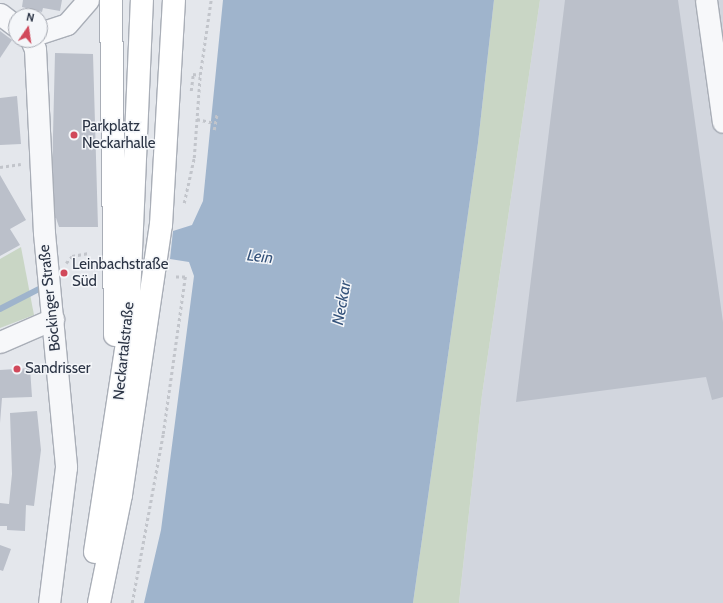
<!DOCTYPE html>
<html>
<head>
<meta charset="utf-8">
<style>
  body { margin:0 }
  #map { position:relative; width:723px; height:603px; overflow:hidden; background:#e4e7ec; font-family:Cabin,sans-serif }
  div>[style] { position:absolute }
  .built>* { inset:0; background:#d2d6de }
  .green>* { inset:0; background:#c9d6c5 }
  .water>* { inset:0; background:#9fb4cc }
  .stream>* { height:5.5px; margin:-2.75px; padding:0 2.75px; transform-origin:2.75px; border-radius:2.75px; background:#9fb4cc }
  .building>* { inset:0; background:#bbc0ca }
  .path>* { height:2.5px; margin-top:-1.25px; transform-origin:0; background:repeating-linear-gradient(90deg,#c2c5cb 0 3px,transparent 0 6px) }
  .roads { filter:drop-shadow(1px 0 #a9aeb7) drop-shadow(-1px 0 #a9aeb7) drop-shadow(0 1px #a9aeb7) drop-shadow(0 -1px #a9aeb7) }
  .minor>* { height:21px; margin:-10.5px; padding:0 10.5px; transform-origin:10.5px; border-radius:10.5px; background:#f7f8fa }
  .major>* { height:22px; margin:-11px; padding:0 11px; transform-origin:11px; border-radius:11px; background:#fff }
  .dots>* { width:11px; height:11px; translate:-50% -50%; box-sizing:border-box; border:2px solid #f4f6f9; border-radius:50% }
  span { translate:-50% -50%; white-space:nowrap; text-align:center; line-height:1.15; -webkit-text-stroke:3px #f4f6f9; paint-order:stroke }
  .poi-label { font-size:15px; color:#2b3445 }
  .left { translate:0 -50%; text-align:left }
  .street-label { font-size:15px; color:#2b3445 }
  .water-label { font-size:16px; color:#34527a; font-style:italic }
  .north { position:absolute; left:8px; top:8px; width:40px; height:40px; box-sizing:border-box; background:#f4f6f9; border:1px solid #a4a8b1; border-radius:50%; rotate:13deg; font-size:11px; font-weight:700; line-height:16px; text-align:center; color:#2b3445 }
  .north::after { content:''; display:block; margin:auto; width:14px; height:18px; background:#d1495b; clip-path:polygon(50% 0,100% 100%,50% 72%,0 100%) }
</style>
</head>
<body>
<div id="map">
  <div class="built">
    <div style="clip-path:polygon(540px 0,723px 0,723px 603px,459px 603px,482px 395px)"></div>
  </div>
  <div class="green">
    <div style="clip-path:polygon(494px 0,540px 0,482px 395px,459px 603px,413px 603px,478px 143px)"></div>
    <div style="clip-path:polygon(21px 247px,34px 315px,0 328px,0 259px)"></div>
  </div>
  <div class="water">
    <div style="clip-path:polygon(223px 0,494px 0,478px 143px,413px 603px,144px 603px,161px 530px,194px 276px,189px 262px,170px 259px,173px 231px,192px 225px,203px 201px)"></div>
  </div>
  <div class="stream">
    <div style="left:0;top:309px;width:48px;rotate:-27.1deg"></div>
  </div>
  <div class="building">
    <div style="clip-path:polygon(23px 0,62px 0,60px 11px,43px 8px,42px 12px,22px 7px)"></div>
    <div style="clip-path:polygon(565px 0,678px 0,723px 322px,723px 397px,712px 400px,706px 377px,516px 402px)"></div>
    <div style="clip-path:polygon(0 31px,12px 40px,0 58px)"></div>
    <div style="clip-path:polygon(55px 53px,93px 54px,98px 227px,59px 227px,56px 218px,51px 217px)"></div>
    <div style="clip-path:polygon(17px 96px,21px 144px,0 145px,0 98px)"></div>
    <div style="clip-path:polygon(0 175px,26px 220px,10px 229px,20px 245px,0 256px)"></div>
    <div style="clip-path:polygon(30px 368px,32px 397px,2px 398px,0 423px,0 370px)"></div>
    <div style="clip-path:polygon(37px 411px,41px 450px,34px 506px,26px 505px,25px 531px,7px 530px,7px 526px,0 526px,0 503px,9px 504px,12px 474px,10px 413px)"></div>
    <div style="clip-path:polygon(0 545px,11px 549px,3px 571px,0 570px)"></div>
  </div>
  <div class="path">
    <div style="left:191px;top:91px;width:17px;rotate:-83deg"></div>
    <div style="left:193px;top:74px;width:7px;rotate:8deg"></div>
    <div style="left:197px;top:119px;width:18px;rotate:13deg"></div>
    <div style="left:214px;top:130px;width:17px;rotate:-80deg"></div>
    <div style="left:0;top:167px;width:21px;rotate:-8deg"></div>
    <div style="left:184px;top:203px;width:46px;rotate:-77.5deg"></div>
    <div style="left:194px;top:158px;width:83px;rotate:-85.9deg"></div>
    <div style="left:200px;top:75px;width:76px;rotate:-81.7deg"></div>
    <div style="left:66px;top:263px;width:9px;rotate:-49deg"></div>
    <div style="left:72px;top:256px;width:17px;rotate:-10deg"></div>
    <div style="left:132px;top:603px;width:172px;rotate:-79.6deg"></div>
    <div style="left:163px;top:434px;width:159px;rotate:-82deg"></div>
    <div style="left:185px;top:277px;width:10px;rotate:180deg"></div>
  </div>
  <div class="roads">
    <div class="minor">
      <div style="left:706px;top:0;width:123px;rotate:82.1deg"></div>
      <div style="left:0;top:14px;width:20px;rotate:37deg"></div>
      <div style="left:40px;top:33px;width:28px;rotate:-18deg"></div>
      <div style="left:67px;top:24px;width:32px;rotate:-49deg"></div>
      <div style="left:31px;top:40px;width:10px;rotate:66deg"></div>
      <div style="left:35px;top:49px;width:184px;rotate:87.2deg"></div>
      <div style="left:44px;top:233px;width:235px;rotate:84.6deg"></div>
      <div style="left:66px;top:467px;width:137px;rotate:97.1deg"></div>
      <div style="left:0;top:342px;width:58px;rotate:-23.5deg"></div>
    </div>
    <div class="major">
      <div style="left:111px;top:0;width:335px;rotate:89.3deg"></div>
      <div style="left:95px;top:552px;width:212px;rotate:-81.3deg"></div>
      <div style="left:127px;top:342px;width:342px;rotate:-87.5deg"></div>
      <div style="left:99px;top:603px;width:110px;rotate:-78.5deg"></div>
      <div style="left:121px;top:495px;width:273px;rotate:-81.6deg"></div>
      <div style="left:161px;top:225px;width:225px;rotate:-86.7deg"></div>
    </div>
  </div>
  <div class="dots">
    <div style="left:74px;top:135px;background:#d1495b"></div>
    <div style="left:64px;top:273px;background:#d1495b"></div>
    <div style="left:17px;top:369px;background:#d1495b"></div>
  </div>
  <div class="poi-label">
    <span class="left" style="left:82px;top:135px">Parkplatz<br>Neckarhalle</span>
    <span class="left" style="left:72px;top:273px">Leinbachstraße<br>Süd</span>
    <span class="left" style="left:25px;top:369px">Sandrisser</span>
  </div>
  <div class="street-label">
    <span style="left:50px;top:298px;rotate:-96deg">Böckinger Straße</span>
    <span style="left:124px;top:351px;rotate:-84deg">Neckartalstraße</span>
  </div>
  <div class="water-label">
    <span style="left:260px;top:257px;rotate:7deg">Lein</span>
    <span style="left:342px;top:303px;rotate:-80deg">Neckar</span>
  </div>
  <div class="north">N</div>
</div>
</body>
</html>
